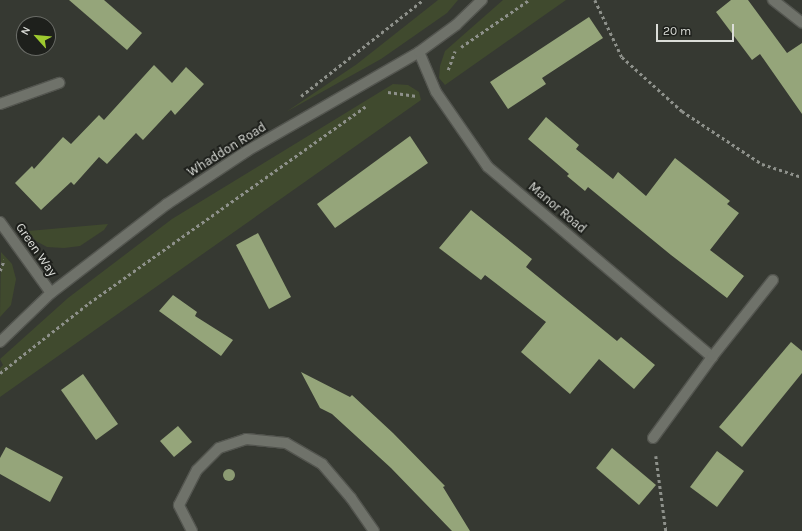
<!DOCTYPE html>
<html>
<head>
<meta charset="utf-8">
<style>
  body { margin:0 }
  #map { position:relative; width:802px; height:531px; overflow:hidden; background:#363932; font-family:Karla,sans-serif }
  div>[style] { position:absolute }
  .green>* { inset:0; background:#404a2e }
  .building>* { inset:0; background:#95a57a }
  .path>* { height:2.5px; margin-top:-1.25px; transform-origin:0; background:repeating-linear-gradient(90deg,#8e918b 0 3px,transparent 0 6px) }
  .roads { filter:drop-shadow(1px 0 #53554f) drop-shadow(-1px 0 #53554f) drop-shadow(0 1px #53554f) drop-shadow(0 -1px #53554f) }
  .lane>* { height:10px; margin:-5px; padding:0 5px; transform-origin:5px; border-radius:5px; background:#6f726a }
  .street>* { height:10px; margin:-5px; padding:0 5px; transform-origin:5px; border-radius:5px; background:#6f726a }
  .secondary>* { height:10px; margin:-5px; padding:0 5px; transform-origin:5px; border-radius:5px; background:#6f726a }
  .trees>* { width:12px; height:12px; margin:-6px; border-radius:50%; background:#8c9b73 }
  span { translate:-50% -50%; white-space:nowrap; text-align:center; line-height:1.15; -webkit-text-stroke:4px #1e201c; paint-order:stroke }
  .street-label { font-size:13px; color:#dbddd8 }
  .north { position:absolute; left:16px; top:16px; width:40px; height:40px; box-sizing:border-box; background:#1e201c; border:1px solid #6a6c67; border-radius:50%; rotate:297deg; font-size:11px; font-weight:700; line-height:16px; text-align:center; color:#dbddd8 }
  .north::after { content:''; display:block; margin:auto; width:14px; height:18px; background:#9eca2f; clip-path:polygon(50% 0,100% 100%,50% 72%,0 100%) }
  .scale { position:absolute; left:656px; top:24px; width:78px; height:18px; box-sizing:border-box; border:2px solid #dbddd8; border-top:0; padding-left:5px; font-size:12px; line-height:14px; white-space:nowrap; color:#dbddd8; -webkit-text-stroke:3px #1e201c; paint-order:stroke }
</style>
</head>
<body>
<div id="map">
  <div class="green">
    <div style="clip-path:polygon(438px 0,458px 0,447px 13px,381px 59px,286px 112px,357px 64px)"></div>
    <div style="clip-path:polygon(503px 0,566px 0,445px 85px,439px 78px,440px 66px,445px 51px)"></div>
    <div style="clip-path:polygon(393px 84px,408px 85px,419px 92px,421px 100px,0 397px,0 368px,3px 365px,0 359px,68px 298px,172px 219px)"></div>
    <div style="clip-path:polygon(108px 224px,104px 230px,80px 246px,64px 248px,47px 247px,36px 241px,28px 231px)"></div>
    <div style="clip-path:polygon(1px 252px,12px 264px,16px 279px,11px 305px,0 317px)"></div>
  </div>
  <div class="building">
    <div style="clip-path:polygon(69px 0,104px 0,142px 33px,127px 50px)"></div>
    <div style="clip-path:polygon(731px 0,748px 0,787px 53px,802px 43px,802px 114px,760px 54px,752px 60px,716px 12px)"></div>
    <div style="clip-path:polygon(589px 17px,603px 38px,542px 78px,546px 84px,508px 109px,490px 82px)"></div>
    <div style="clip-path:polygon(154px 65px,172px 83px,186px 67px,204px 84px,175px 115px,171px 110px,143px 140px,136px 133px,107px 164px,99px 157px,74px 185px,71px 182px,41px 210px,15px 183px,32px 166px,34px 169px,63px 137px,71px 144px,99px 115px,104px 120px)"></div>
    <div style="clip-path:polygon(546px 117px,579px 145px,576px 149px,613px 179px,618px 172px,646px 196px,675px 158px,730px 201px,727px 204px,739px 213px,710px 250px,744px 276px,727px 298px,671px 255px,588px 187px,585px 191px,567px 176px,569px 174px,528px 139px)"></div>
    <div style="clip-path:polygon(410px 136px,428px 163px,335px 228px,317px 204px)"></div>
    <div style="clip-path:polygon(471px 210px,532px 259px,526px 267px,617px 341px,621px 337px,655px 365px,634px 389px,599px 359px,570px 394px,521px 352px,546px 322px,485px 275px,481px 280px,439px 248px)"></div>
    <div style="clip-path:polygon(258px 233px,291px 297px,269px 309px,236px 245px)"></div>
    <div style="clip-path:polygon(173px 295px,197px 312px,195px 316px,233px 340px,221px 356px,159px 311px)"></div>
    <div style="clip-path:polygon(791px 342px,802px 351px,802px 373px,742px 447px,719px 427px)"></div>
    <div style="clip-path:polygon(301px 372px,350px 397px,352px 395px,393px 433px,445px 486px,443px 487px,470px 531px,452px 531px,391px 468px,332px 414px,320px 408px)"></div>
    <div style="clip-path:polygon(83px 374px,118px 424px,96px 440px,61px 390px)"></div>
    <div style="clip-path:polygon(178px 426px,192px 442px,174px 457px,160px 441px)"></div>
    <div style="clip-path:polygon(6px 447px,63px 477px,50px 502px,0 474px,0 458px)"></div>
    <div style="clip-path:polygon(612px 448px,656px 485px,639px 505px,596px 468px)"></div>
    <div style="clip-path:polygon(717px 451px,744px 471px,717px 507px,690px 487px)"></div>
  </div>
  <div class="path">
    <div style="left:595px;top:0;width:63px;rotate:64.7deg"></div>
    <div style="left:622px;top:57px;width:81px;rotate:42deg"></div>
    <div style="left:682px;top:111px;width:96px;rotate:33.5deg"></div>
    <div style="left:762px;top:164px;width:42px;rotate:18deg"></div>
    <div style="left:461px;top:47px;width:83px;rotate:-34.7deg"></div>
    <div style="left:448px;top:70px;width:20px;rotate:-70deg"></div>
    <div style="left:388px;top:92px;width:29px;rotate:8deg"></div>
    <div style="left:301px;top:96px;width:155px;rotate:-38.2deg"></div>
    <div style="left:0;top:271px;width:12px;rotate:-70deg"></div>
    <div style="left:0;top:373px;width:113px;rotate:-38.2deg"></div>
    <div style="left:89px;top:303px;width:339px;rotate:-35.4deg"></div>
    <div style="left:656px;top:456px;width:76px;rotate:82.4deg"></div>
  </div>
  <div class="roads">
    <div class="lane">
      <div style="left:773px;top:0;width:37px;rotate:38deg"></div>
    </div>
    <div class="street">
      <div style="left:419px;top:52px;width:43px;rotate:67deg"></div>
      <div style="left:436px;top:92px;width:91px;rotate:55.3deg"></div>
      <div style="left:488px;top:167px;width:294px;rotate:40.3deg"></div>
      <div style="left:0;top:104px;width:63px;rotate:-19.6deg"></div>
      <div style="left:0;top:222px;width:87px;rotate:54.3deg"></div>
      <div style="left:653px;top:438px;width:100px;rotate:-53.9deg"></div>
      <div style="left:712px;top:357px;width:98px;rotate:-51.6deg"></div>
      <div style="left:192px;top:531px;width:29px;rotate:-117deg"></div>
      <div style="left:179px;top:505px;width:39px;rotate:-63deg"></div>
      <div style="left:197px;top:470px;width:31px;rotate:-45deg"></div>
      <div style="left:219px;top:448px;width:28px;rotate:-18deg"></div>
      <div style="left:246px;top:439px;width:40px;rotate:5.7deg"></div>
      <div style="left:286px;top:443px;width:42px;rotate:30.3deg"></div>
      <div style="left:322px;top:464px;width:45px;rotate:49.5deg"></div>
      <div style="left:351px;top:498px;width:40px;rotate:55.1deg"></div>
    </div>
    <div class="secondary">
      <div style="left:0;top:342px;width:71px;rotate:-43.9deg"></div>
      <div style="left:51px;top:293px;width:146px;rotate:-37.5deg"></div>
      <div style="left:167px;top:204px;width:96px;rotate:-33.5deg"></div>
      <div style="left:247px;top:151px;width:198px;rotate:-29.9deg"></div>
      <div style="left:419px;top:52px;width:46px;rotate:-36.1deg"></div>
      <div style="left:456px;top:25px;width:36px;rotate:-44deg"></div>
    </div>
  </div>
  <div class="trees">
    <div style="left:229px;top:475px"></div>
  </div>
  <div class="street-label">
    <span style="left:227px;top:150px;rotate:-32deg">Whaddon Road</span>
    <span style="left:557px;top:208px;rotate:40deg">Manor Road</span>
    <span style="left:36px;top:250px;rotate:55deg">Green Way</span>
  </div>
  <div class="north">N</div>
  <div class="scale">20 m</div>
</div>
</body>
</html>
